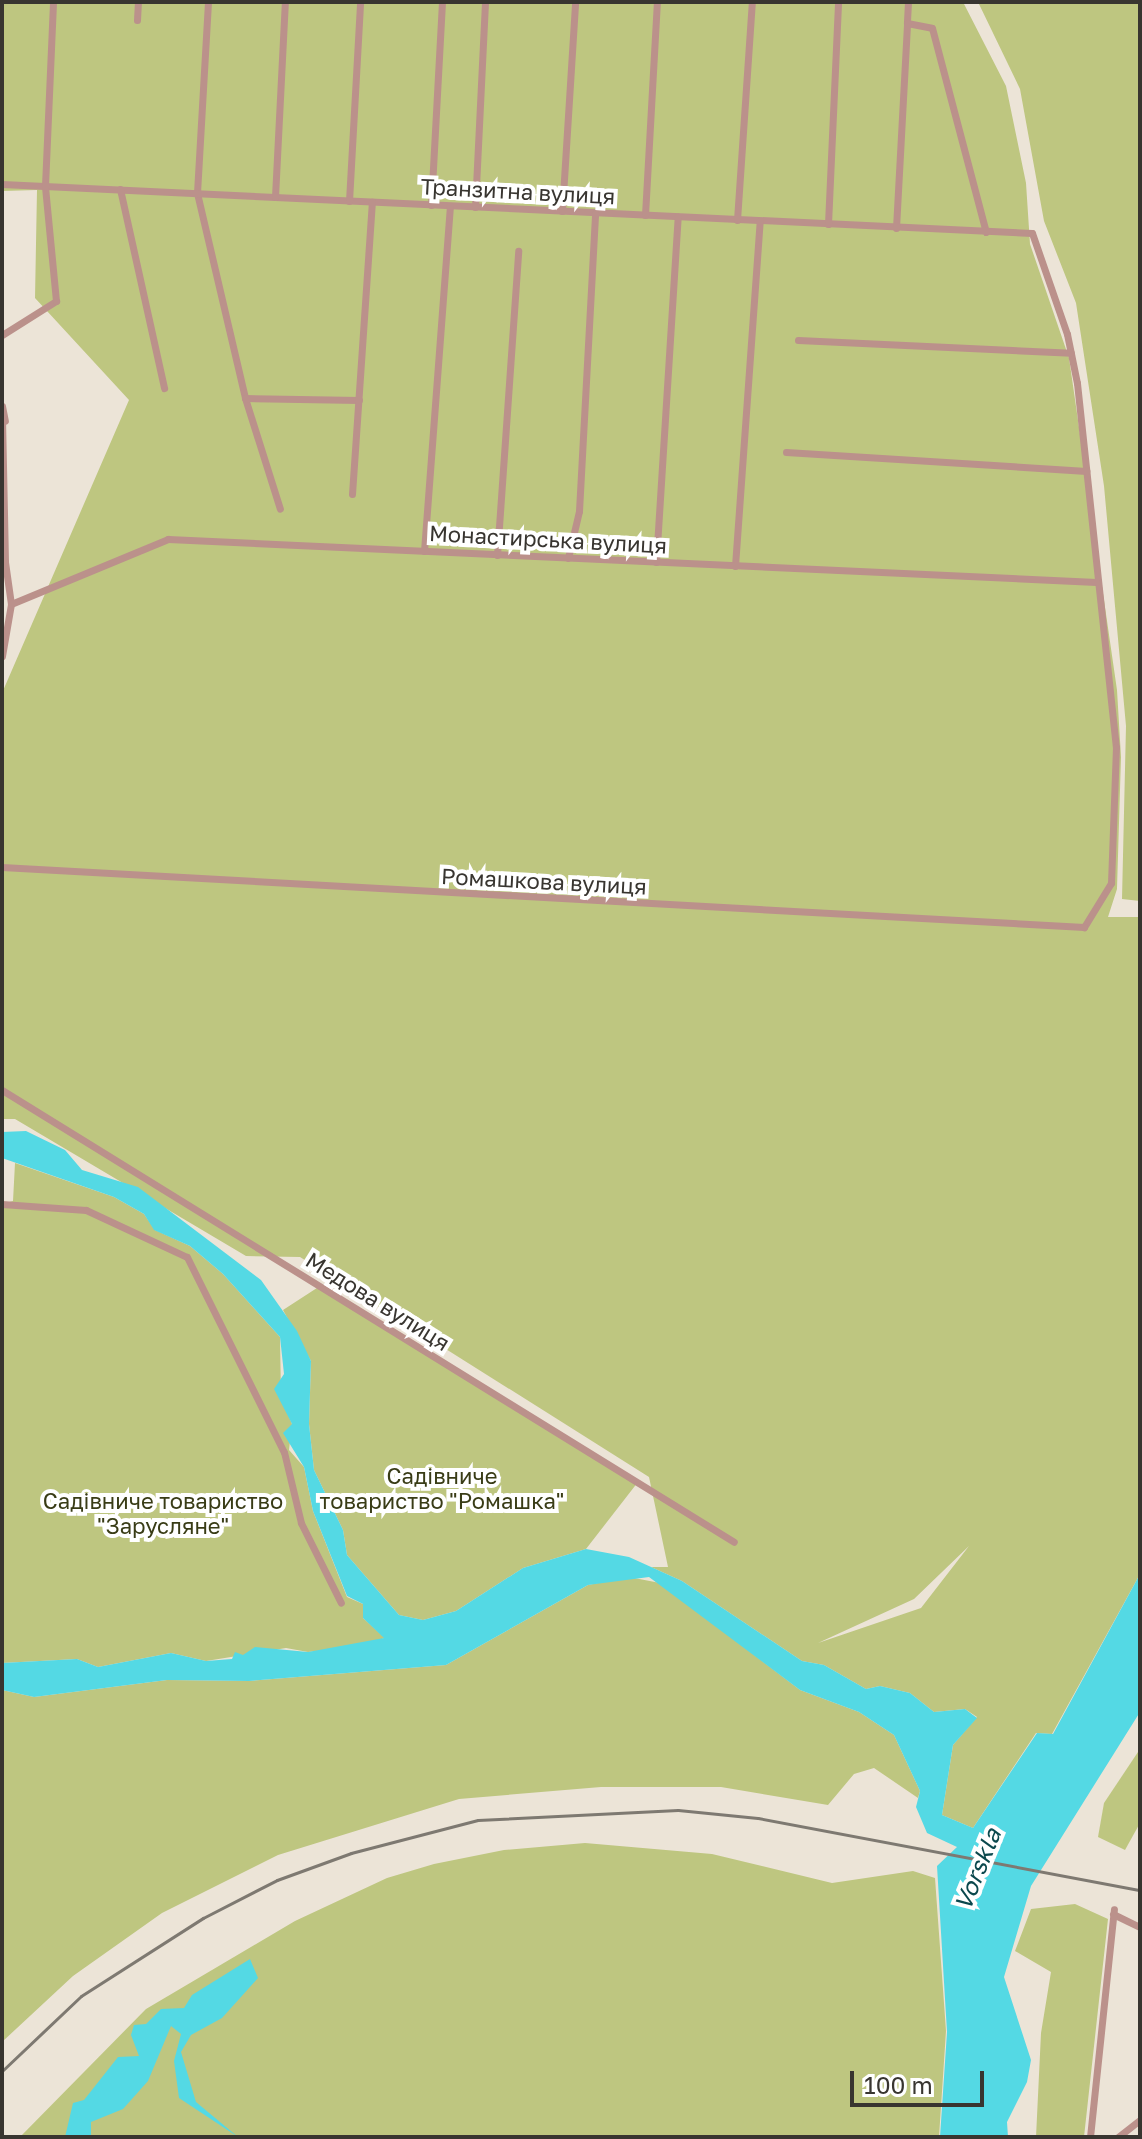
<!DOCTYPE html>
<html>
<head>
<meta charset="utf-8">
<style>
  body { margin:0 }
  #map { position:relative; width:1142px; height:2139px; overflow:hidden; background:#ece4d7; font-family:"Golos Text",sans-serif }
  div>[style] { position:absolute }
  .green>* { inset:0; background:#bec680 }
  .water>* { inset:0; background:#54d9e4 }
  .minor>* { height:7px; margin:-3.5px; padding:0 3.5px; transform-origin:3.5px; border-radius:3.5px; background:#bb918b }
  .rail>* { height:3px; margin:-1.5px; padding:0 1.5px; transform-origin:1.5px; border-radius:1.5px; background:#7e7971 }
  span { translate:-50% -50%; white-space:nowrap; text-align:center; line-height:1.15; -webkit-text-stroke:8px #fff; paint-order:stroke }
  .street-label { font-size:22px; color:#383530 }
  .park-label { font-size:22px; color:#393c16 }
  .water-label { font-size:24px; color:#0b484d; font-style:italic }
  .frame { position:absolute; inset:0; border:4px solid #383530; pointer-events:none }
  .scale { position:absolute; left:850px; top:2071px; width:134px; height:36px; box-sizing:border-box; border:4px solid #383530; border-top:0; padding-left:10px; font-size:24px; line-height:28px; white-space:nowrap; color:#383530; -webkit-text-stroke:6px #fff; paint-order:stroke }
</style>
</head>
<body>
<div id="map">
  <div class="green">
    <div style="clip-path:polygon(evenodd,2px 2px,963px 2px,1006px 86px,1026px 183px,1030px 244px,1069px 358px,1117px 690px,1121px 757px,1117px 889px,1108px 917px,1140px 917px,1140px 1574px,1052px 1734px,1036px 1733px,973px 1828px,942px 1815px,953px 1745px,977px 1717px,965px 1709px,934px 1712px,910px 1693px,880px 1686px,866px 1689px,824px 1665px,802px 1661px,682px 1581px,651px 1567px,668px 1567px,649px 1477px,300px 1257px,246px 1256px,15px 1119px,2px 1119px,2px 693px,129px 400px,35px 298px,37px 190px,2px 191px,2px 2px,969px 1546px,921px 1608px,818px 1643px,914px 1599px,969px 1546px)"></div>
    <div style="clip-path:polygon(978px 2px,1140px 2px,1140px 901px,1122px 899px,1126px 726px,1104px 486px,1076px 303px,1044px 221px,1020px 89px)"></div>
    <div style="clip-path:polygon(15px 1163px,114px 1197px,144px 1214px,155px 1230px,190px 1246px,223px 1274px,280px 1337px,281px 1398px,292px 1424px,289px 1450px,304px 1467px,313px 1511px,347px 1597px,363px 1604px,363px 1618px,385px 1638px,354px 1647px,308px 1652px,286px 1648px,206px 1661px,171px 1653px,98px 1667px,77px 1659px,2px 1663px,2px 1204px,13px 1201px)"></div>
    <div style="clip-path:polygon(320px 1286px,638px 1482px,586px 1549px,523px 1568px,456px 1611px,423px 1620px,399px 1615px,347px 1555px,343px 1530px,314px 1470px,309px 1424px,311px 1361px,283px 1310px)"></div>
    <div style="clip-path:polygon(629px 1577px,660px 1583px,800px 1690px,859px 1712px,894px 1735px,920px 1791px,918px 1798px,874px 1768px,854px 1774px,828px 1805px,721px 1787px,601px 1787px,459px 1799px,278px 1855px,162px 1913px,73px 1976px,2px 2042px,2px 1690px,34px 1697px,167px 1680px,249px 1681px,446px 1665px,588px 1585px)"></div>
    <div style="clip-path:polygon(1140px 1749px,1140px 1823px,1125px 1850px,1098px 1837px,1104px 1803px)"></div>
    <div style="clip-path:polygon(585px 1843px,712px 1854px,832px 1883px,913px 1871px,935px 1878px,946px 2031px,939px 2137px,20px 2137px,146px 2009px,295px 1921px,387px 1878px,434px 1864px,504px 1850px)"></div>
    <div style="clip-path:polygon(1075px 1904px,1108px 1919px,1084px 2137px,1036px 2137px,1041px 2033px,1051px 1972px,1015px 1951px,1031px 1909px)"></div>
  </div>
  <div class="water">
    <div style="clip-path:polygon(26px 1131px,65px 1150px,82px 1170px,138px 1187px,261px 1280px,297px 1331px,311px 1361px,309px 1424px,314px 1470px,343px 1530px,347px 1555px,399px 1615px,423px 1620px,456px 1611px,523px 1568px,586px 1549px,629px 1557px,682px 1581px,802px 1661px,824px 1665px,866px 1689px,880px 1686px,910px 1693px,934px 1712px,965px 1709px,977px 1718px,953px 1745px,942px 1815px,973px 1828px,1037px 1733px,1053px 1734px,1140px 1574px,1140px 1712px,1031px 1886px,1004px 1977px,1031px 2060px,1027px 2082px,1007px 2122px,1008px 2137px,940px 2137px,947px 2032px,937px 1866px,957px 1847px,927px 1833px,916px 1807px,920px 1791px,894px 1735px,859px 1712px,800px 1690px,649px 1577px,588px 1585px,446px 1665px,249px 1681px,167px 1680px,34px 1697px,2px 1690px,2px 1663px,77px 1659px,98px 1667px,171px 1653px,206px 1661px,232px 1659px,235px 1652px,243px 1655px,255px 1647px,308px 1652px,384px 1638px,363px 1618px,363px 1604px,347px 1596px,313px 1511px,304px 1467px,283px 1433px,292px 1424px,274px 1389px,284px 1374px,280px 1337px,223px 1274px,190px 1246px,154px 1230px,144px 1214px,114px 1197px,2px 1158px,2px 1132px)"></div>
    <div style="clip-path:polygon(250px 1959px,258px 1978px,222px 2018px,191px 2035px,181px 2052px,196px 2102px,238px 2137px,179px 2098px,174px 2061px,181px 2034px,171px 2026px,148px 2081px,123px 2109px,91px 2122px,91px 2137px,65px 2137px,73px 2103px,84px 2100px,118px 2057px,139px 2056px,131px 2035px,134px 2025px,146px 2024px,161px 2009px,184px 2008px,192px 1995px)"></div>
  </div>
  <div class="minor">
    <div style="left:208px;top:2px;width:191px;rotate:93.3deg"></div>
    <div style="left:197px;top:193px;width:211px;rotate:76.8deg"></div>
    <div style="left:245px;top:398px;width:116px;rotate:72.5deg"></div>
    <div style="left:908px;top:2px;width:21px;rotate:93deg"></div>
    <div style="left:907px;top:23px;width:25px;rotate:11deg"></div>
    <div style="left:932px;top:28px;width:211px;rotate:75.2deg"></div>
    <div style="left:137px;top:20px;width:18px;rotate:-87deg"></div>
    <div style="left:2px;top:184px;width:1031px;rotate:2.72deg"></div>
    <div style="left:1032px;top:233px;width:107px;rotate:70.9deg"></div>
    <div style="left:1067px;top:334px;width:50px;rotate:78.5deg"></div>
    <div style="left:1077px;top:383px;width:366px;rotate:83.9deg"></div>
    <div style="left:1116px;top:747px;width:136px;rotate:92.1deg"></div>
    <div style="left:1111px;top:883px;width:52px;rotate:121.5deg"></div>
    <div style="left:1084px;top:927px;width:1084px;rotate:-176.83deg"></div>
    <div style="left:120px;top:189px;width:204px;rotate:77.5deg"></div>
    <div style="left:275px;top:197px;width:195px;rotate:-87.1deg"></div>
    <div style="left:349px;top:201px;width:199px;rotate:-86.8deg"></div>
    <div style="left:431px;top:205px;width:203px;rotate:-86.9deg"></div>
    <div style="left:475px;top:207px;width:205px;rotate:-87.2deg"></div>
    <div style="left:562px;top:211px;width:209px;rotate:-86.4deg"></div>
    <div style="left:645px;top:215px;width:213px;rotate:-86.8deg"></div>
    <div style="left:737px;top:220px;width:219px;rotate:-86.1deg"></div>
    <div style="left:828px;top:224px;width:222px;rotate:-87.4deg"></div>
    <div style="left:896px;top:228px;width:205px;rotate:-86.9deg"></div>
    <div style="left:2px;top:335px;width:64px;rotate:-32.2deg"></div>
    <div style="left:56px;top:301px;width:116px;rotate:-95.5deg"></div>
    <div style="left:45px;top:186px;width:184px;rotate:-87.5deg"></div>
    <div style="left:798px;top:340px;width:273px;rotate:2.7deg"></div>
    <div style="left:245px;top:398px;width:114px;rotate:1deg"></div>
    <div style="left:2px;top:406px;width:15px;rotate:79deg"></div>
    <div style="left:2px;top:418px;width:144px;rotate:88.8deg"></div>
    <div style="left:5px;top:562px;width:42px;rotate:81.9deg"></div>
    <div style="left:11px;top:604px;width:53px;rotate:99.8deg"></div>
    <div style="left:786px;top:452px;width:301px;rotate:3.6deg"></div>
    <div style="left:352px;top:494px;width:293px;rotate:-86.1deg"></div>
    <div style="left:424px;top:551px;width:346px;rotate:-85.7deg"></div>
    <div style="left:497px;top:555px;width:305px;rotate:-86deg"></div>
    <div style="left:568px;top:558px;width:48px;rotate:-76.8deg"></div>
    <div style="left:579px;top:511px;width:298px;rotate:-86.9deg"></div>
    <div style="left:656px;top:562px;width:346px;rotate:-86.4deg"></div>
    <div style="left:735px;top:566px;width:346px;rotate:-85.9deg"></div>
    <div style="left:11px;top:604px;width:170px;rotate:-22.5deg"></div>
    <div style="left:168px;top:539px;width:929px;rotate:2.65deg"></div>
    <div style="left:2px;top:1090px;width:860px;rotate:31.69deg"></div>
    <div style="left:2px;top:1204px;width:84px;rotate:4.1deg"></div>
    <div style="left:86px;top:1210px;width:111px;rotate:25deg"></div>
    <div style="left:187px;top:1257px;width:218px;rotate:63.6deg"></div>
    <div style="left:284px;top:1452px;width:73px;rotate:76.5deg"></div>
    <div style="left:301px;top:1523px;width:89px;rotate:63.4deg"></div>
    <div style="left:1113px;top:1914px;width:30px;rotate:26deg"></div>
    <div style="left:1090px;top:2137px;width:229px;rotate:-84deg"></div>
    <div style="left:1118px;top:2137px;width:28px;rotate:-38deg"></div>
  </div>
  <div class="rail">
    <div style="left:2px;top:2071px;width:109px;rotate:-43.5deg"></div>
    <div style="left:81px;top:1996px;width:145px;rotate:-32.6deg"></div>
    <div style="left:203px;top:1918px;width:83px;rotate:-27.2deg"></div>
    <div style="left:277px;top:1880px;width:79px;rotate:-20deg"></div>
    <div style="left:351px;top:1853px;width:131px;rotate:-14.6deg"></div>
    <div style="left:478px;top:1820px;width:200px;rotate:-2.9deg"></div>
    <div style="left:678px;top:1810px;width:80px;rotate:5.7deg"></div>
    <div style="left:758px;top:1818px;width:389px;rotate:10.7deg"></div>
  </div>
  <div class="street-label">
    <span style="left:518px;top:191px;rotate:3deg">Транзитна вулиця</span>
    <span style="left:548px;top:539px;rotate:3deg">Монастирська вулиця</span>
    <span style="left:544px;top:881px;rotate:3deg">Ромашкова вулиця</span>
    <span style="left:378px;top:1301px;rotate:32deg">Медова вулиця</span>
  </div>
  <div class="park-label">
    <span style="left:442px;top:1488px">Садівниче<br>товариство "Ромашка"</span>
    <span style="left:163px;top:1513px">Садівниче товариство<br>"Зарусляне"</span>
  </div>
  <div class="water-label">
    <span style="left:977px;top:1869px;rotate:-68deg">Vorskla</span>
  </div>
  <div class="frame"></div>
  <div class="scale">100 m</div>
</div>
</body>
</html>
